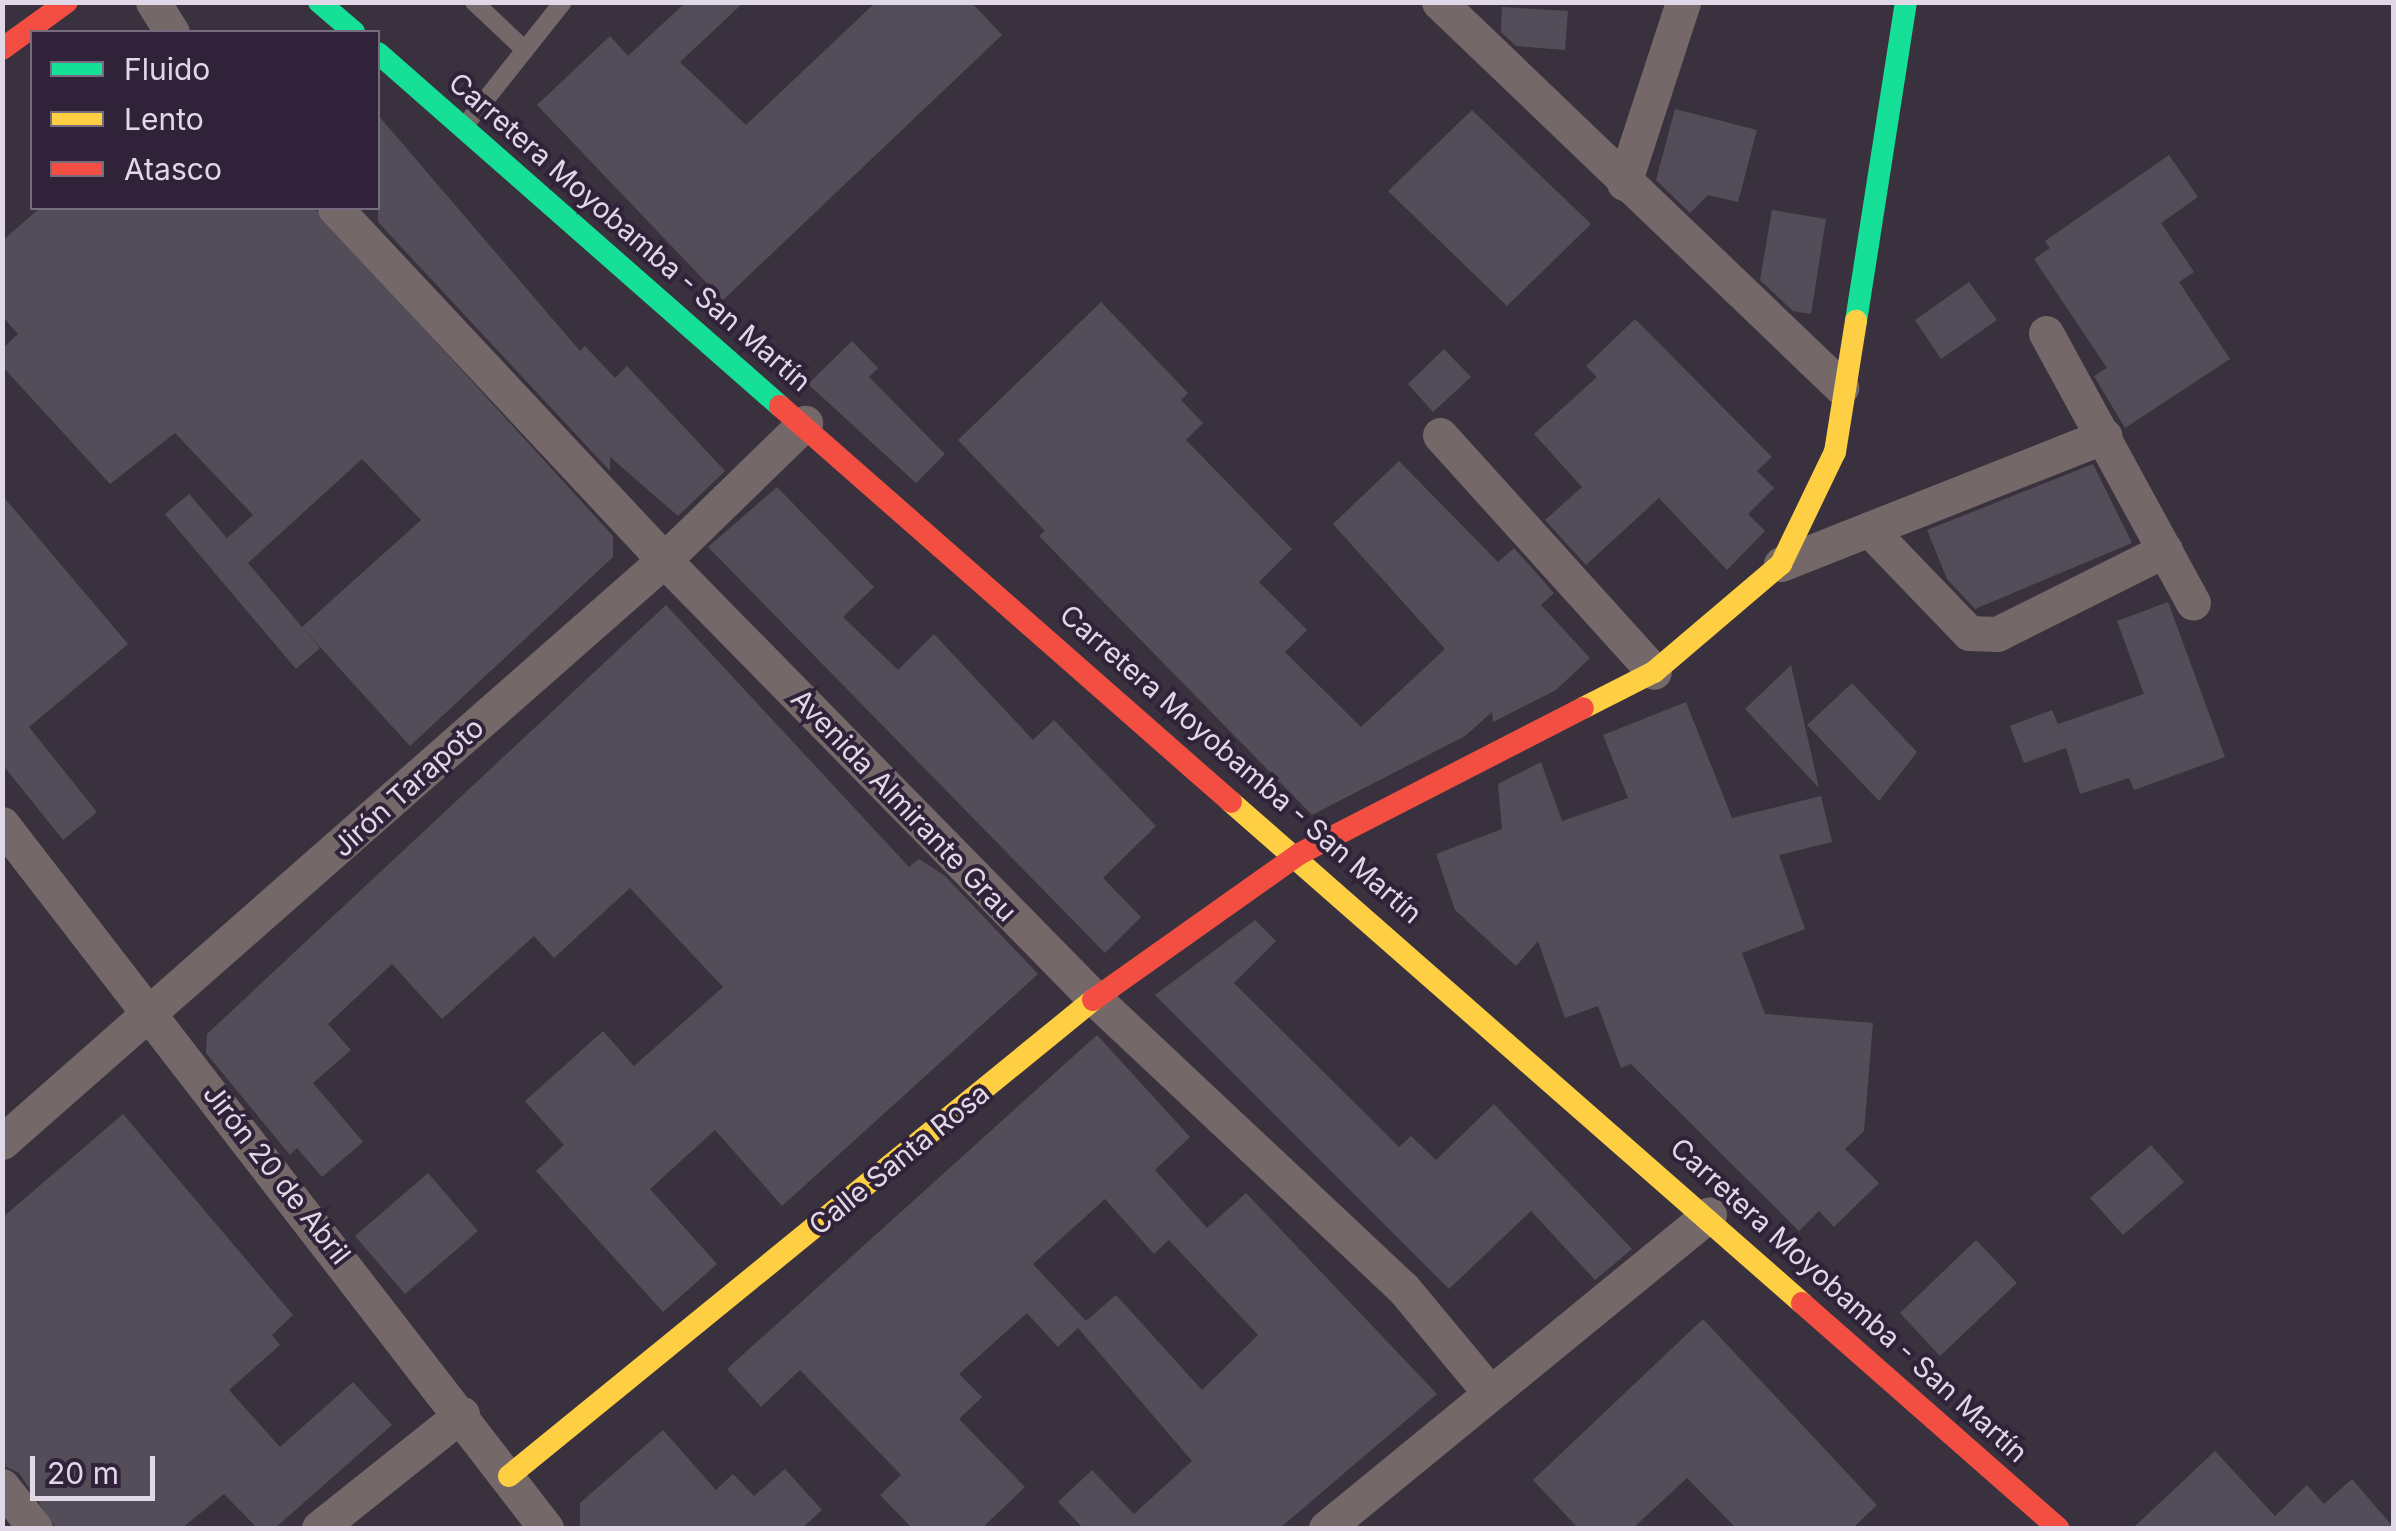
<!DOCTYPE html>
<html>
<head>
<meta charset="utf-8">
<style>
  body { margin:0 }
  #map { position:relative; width:2396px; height:1531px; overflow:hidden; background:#39323e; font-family:Inter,sans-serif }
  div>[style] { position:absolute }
  .building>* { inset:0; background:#524d58 }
  .lane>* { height:18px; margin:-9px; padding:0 9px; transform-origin:9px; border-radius:9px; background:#746868 }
  .street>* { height:35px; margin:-17.5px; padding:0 17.5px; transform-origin:17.5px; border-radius:17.5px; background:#746868 }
  .fast>* { height:22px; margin:-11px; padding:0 11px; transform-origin:11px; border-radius:11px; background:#16e098 }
  .slow>* { height:22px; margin:-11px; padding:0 11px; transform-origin:11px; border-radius:11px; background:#ffcf43 }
  .jam>* { height:22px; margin:-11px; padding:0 11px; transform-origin:11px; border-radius:11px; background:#f24e42 }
  span { translate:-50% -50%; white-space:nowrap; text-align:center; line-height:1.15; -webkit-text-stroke:8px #302239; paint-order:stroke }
  .street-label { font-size:28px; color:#e1d8e7 }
  .frame { position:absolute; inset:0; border:5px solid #e1d8e7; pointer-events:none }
  .legend { position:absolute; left:30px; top:30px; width:350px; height:180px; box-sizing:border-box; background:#302239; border:2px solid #776b7f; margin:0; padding:12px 18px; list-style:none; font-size:30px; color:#e1d8e7 }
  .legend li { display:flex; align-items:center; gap:20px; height:50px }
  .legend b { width:50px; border:2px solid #776b7f }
  .scale { position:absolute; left:30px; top:1456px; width:125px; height:45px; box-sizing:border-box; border:5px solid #e1d8e7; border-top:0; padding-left:12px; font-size:30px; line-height:35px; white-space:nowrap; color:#e1d8e7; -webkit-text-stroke:8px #302239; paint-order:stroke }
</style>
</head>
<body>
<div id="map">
  <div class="building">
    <div style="clip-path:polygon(686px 2px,744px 2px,680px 62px,746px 125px,876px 2px,971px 2px,1002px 35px,723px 300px,537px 105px,610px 36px,628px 56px)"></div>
    <div style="clip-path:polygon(1502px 7px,1568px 11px,1565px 50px,1516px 46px,1501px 32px)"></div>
    <div style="clip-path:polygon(1675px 109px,1757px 130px,1738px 202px,1708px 195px,1690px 213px,1656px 180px)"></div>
    <div style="clip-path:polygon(1472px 110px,1591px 224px,1507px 306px,1388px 191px)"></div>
    <div style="clip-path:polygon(378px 115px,580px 351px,585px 346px,615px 378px,627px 366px,725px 471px,678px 516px,610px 457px,610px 471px,378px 222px)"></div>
    <div style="clip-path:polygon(2169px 155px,2198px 197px,2161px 223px,2194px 272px,2179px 282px,2230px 359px,2125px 428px,2094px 376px,2107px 368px,2034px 259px,2050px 248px,2045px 241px)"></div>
    <div style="clip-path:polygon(evenodd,40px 208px,314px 208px,613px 536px,613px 557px,410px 746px,302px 627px,320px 648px,296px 669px,165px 514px,189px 494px,227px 538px,253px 515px,175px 433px,110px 484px,2px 366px,2px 349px,18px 334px,2px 316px,2px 241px,40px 208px,362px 459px,421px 520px,302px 627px,248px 563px,362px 459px)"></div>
    <div style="clip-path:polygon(1772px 210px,1826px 219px,1811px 314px,1793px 311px,1760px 280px)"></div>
    <div style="clip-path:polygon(1969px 282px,1997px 320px,1941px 359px,1915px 320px)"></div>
    <div style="clip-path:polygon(1101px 302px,1188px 393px,1181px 400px,1203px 423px,1186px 440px,1292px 549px,1259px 582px,1307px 630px,1285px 652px,1361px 727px,1445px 649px,1333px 524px,1399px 461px,1498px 562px,1514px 548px,1554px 593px,1541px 605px,1590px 658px,1556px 690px,1493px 722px,1492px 712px,1465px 736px,1312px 815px,1039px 536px,1045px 531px,958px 440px)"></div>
    <div style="clip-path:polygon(1635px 319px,1772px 457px,1757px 471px,1774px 488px,1748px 514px,1765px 531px,1727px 570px,1659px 498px,1586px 565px,1545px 520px,1582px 487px,1534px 434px,1597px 377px,1586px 366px)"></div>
    <div style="clip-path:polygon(852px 341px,878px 368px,869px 377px,945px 454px,916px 483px,808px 384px)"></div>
    <div style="clip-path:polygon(1444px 349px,1471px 377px,1433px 412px,1408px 384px)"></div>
    <div style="clip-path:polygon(2093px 464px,2132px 543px,1975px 609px,1947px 579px,1927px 530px)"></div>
    <div style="clip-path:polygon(777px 487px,874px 587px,843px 617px,898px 670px,934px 634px,1033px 740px,1054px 720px,1156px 826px,1103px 878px,1141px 917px,1105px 953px,708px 547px)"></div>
    <div style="clip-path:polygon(2px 495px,128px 644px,29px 727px,97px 812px,63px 840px,2px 764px)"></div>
    <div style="clip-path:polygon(2168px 602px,2225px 757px,2134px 790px,2129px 778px,2080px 794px,2066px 748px,2024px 763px,2010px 726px,2052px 710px,2063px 737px,2058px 724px,2144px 694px,2117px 621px)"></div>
    <div style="clip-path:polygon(666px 605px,909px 867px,919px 859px,945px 876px,1038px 974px,782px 1206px,715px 1130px,650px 1189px,717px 1264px,663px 1312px,536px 1171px,564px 1145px,525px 1101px,603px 1031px,634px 1066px,723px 987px,630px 888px,554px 958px,534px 936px,442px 1019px,392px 964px,328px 1024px,351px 1050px,313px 1083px,363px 1142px,322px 1177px,297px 1148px,290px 1155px,206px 1053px,207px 1034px)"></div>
    <div style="clip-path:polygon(1791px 665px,1819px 788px,1745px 709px)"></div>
    <div style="clip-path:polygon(1852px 683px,1917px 752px,1879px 801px,1807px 725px)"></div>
    <div style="clip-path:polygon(1686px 702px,1732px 818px,1821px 796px,1832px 842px,1779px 855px,1805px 929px,1742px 953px,1765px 1014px,1873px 1023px,1864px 1131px,1845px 1149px,1879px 1183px,1834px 1227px,1819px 1211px,1799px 1231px,1631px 1064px,1621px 1068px,1598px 1006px,1565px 1018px,1538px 941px,1516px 966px,1455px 910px,1436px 854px,1502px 829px,1498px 784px,1541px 762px,1562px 821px,1628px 798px,1603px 735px)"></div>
    <div style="clip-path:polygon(1255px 920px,1276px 941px,1234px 983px,1399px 1147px,1411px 1136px,1436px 1160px,1494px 1104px,1632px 1249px,1595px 1280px,1531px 1211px,1449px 1289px,1155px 995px)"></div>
    <div style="clip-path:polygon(evenodd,1097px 1035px,1190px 1137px,1155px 1170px,1207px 1228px,1246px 1193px,1437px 1394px,1280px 1528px,1083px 1528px,1058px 1502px,1092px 1470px,1134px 1514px,1192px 1461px,1078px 1328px,1058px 1347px,1027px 1313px,959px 1374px,982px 1397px,959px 1419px,1025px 1487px,982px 1528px,912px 1528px,880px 1495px,901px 1475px,800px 1370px,761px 1407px,727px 1369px,1097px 1035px,1105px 1199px,1154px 1254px,1169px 1240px,1258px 1335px,1202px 1390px,1116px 1295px,1086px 1321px,1033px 1264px,1105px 1199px)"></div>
    <div style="clip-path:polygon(123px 1114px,293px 1315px,272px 1335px,280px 1345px,229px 1390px,280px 1447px,353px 1382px,392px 1425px,275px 1528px,257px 1528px,224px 1494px,182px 1528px,56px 1528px,19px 1473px,2px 1465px,2px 1218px)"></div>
    <div style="clip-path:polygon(2151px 1145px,2184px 1182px,2123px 1235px,2090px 1198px)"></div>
    <div style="clip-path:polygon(428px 1173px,478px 1231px,405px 1294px,355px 1236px)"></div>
    <div style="clip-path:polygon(1976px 1240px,2017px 1283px,1940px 1356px,1900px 1313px)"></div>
    <div style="clip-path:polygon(1703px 1319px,1877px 1505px,1853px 1528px,1736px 1528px,1687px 1478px,1633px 1528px,1578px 1528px,1533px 1480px)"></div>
    <div style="clip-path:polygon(663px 1430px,716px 1490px,733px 1474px,754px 1496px,785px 1469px,822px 1510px,802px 1528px,580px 1528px,580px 1503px)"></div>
    <div style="clip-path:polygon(2215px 1451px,2275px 1516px,2307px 1485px,2324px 1504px,2352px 1479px,2394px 1528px,2133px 1528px)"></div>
  </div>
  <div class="lane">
    <div style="left:474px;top:2px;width:70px;rotate:43.3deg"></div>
    <div style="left:467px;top:123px;width:154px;rotate:-51.6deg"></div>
  </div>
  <div class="street">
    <div style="left:153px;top:2px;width:36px;rotate:58deg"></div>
    <div style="left:1439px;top:2px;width:557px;rotate:43.76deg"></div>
    <div style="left:1624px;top:183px;width:190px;rotate:-71.9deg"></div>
    <div style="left:335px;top:208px;width:482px;rotate:46.9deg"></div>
    <div style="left:664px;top:560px;width:615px;rotate:45.53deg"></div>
    <div style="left:1095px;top:999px;width:422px;rotate:43.2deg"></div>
    <div style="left:1403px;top:1288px;width:131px;rotate:50.3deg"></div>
    <div style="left:2046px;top:333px;width:307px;rotate:61.4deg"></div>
    <div style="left:1440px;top:435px;width:319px;rotate:47.9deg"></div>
    <div style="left:1869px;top:529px;width:144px;rotate:46.1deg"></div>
    <div style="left:1969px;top:633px;width:28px;rotate:2deg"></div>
    <div style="left:1997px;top:634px;width:188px;rotate:-26.6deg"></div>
    <div style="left:1781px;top:564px;width:348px;rotate:-21.6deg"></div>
    <div style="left:2px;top:824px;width:890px;rotate:52.31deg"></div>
    <div style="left:2px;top:1142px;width:881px;rotate:-41.32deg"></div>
    <div style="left:664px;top:560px;width:197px;rotate:-44.2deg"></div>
    <div style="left:2px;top:1486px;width:53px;rotate:51.8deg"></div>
    <div style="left:319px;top:1528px;width:183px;rotate:-38.6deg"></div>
    <div style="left:1326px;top:1528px;width:495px;rotate:-39.3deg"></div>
  </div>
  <div class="fast">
    <div style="left:319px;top:2px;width:46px;rotate:40.6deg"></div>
    <div style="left:378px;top:53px;width:535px;rotate:41.29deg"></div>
    <div style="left:1856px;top:321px;width:323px;rotate:-81.1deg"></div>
  </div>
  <div class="slow">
    <div style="left:1583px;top:708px;width:80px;rotate:-26.9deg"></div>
    <div style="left:1654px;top:672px;width:167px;rotate:-40.4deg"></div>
    <div style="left:1781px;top:564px;width:124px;rotate:-64.3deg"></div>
    <div style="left:1835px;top:452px;width:133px;rotate:-80.9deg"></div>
    <div style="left:1231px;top:802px;width:760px;rotate:41.26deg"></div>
    <div style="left:509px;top:1476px;width:753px;rotate:-39.18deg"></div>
  </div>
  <div class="jam">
    <div style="left:2px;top:49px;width:80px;rotate:-35.9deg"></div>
    <div style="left:780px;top:406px;width:600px;rotate:41.28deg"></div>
    <div style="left:1093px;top:1000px;width:252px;rotate:-35.3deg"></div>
    <div style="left:1299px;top:854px;width:319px;rotate:-27.2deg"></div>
    <div style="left:1802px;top:1303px;width:341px;rotate:41.3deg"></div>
  </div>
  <div class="street-label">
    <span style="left:630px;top:232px;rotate:41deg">Carretera Moyobamba - San Martín</span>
    <span style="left:1241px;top:764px;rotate:41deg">Carretera Moyobamba - San Martín</span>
    <span style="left:408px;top:787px;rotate:-42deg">Jirón Tarapoto</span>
    <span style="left:904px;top:805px;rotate:46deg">Avenida Almirante Grau</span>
    <span style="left:899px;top:1159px;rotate:-39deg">Calle Santa Rosa</span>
    <span style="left:277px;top:1174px;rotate:52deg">Jirón 20 de Abril</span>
    <span style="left:1849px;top:1300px;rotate:42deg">Carretera Moyobamba - San Martín</span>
  </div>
  <div class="frame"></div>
  <ul class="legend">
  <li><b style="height:12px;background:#16e098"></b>Fluido</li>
  <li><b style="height:12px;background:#ffcf43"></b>Lento</li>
  <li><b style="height:12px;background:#f24e42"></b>Atasco</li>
  </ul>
  <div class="scale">20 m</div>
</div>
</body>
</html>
